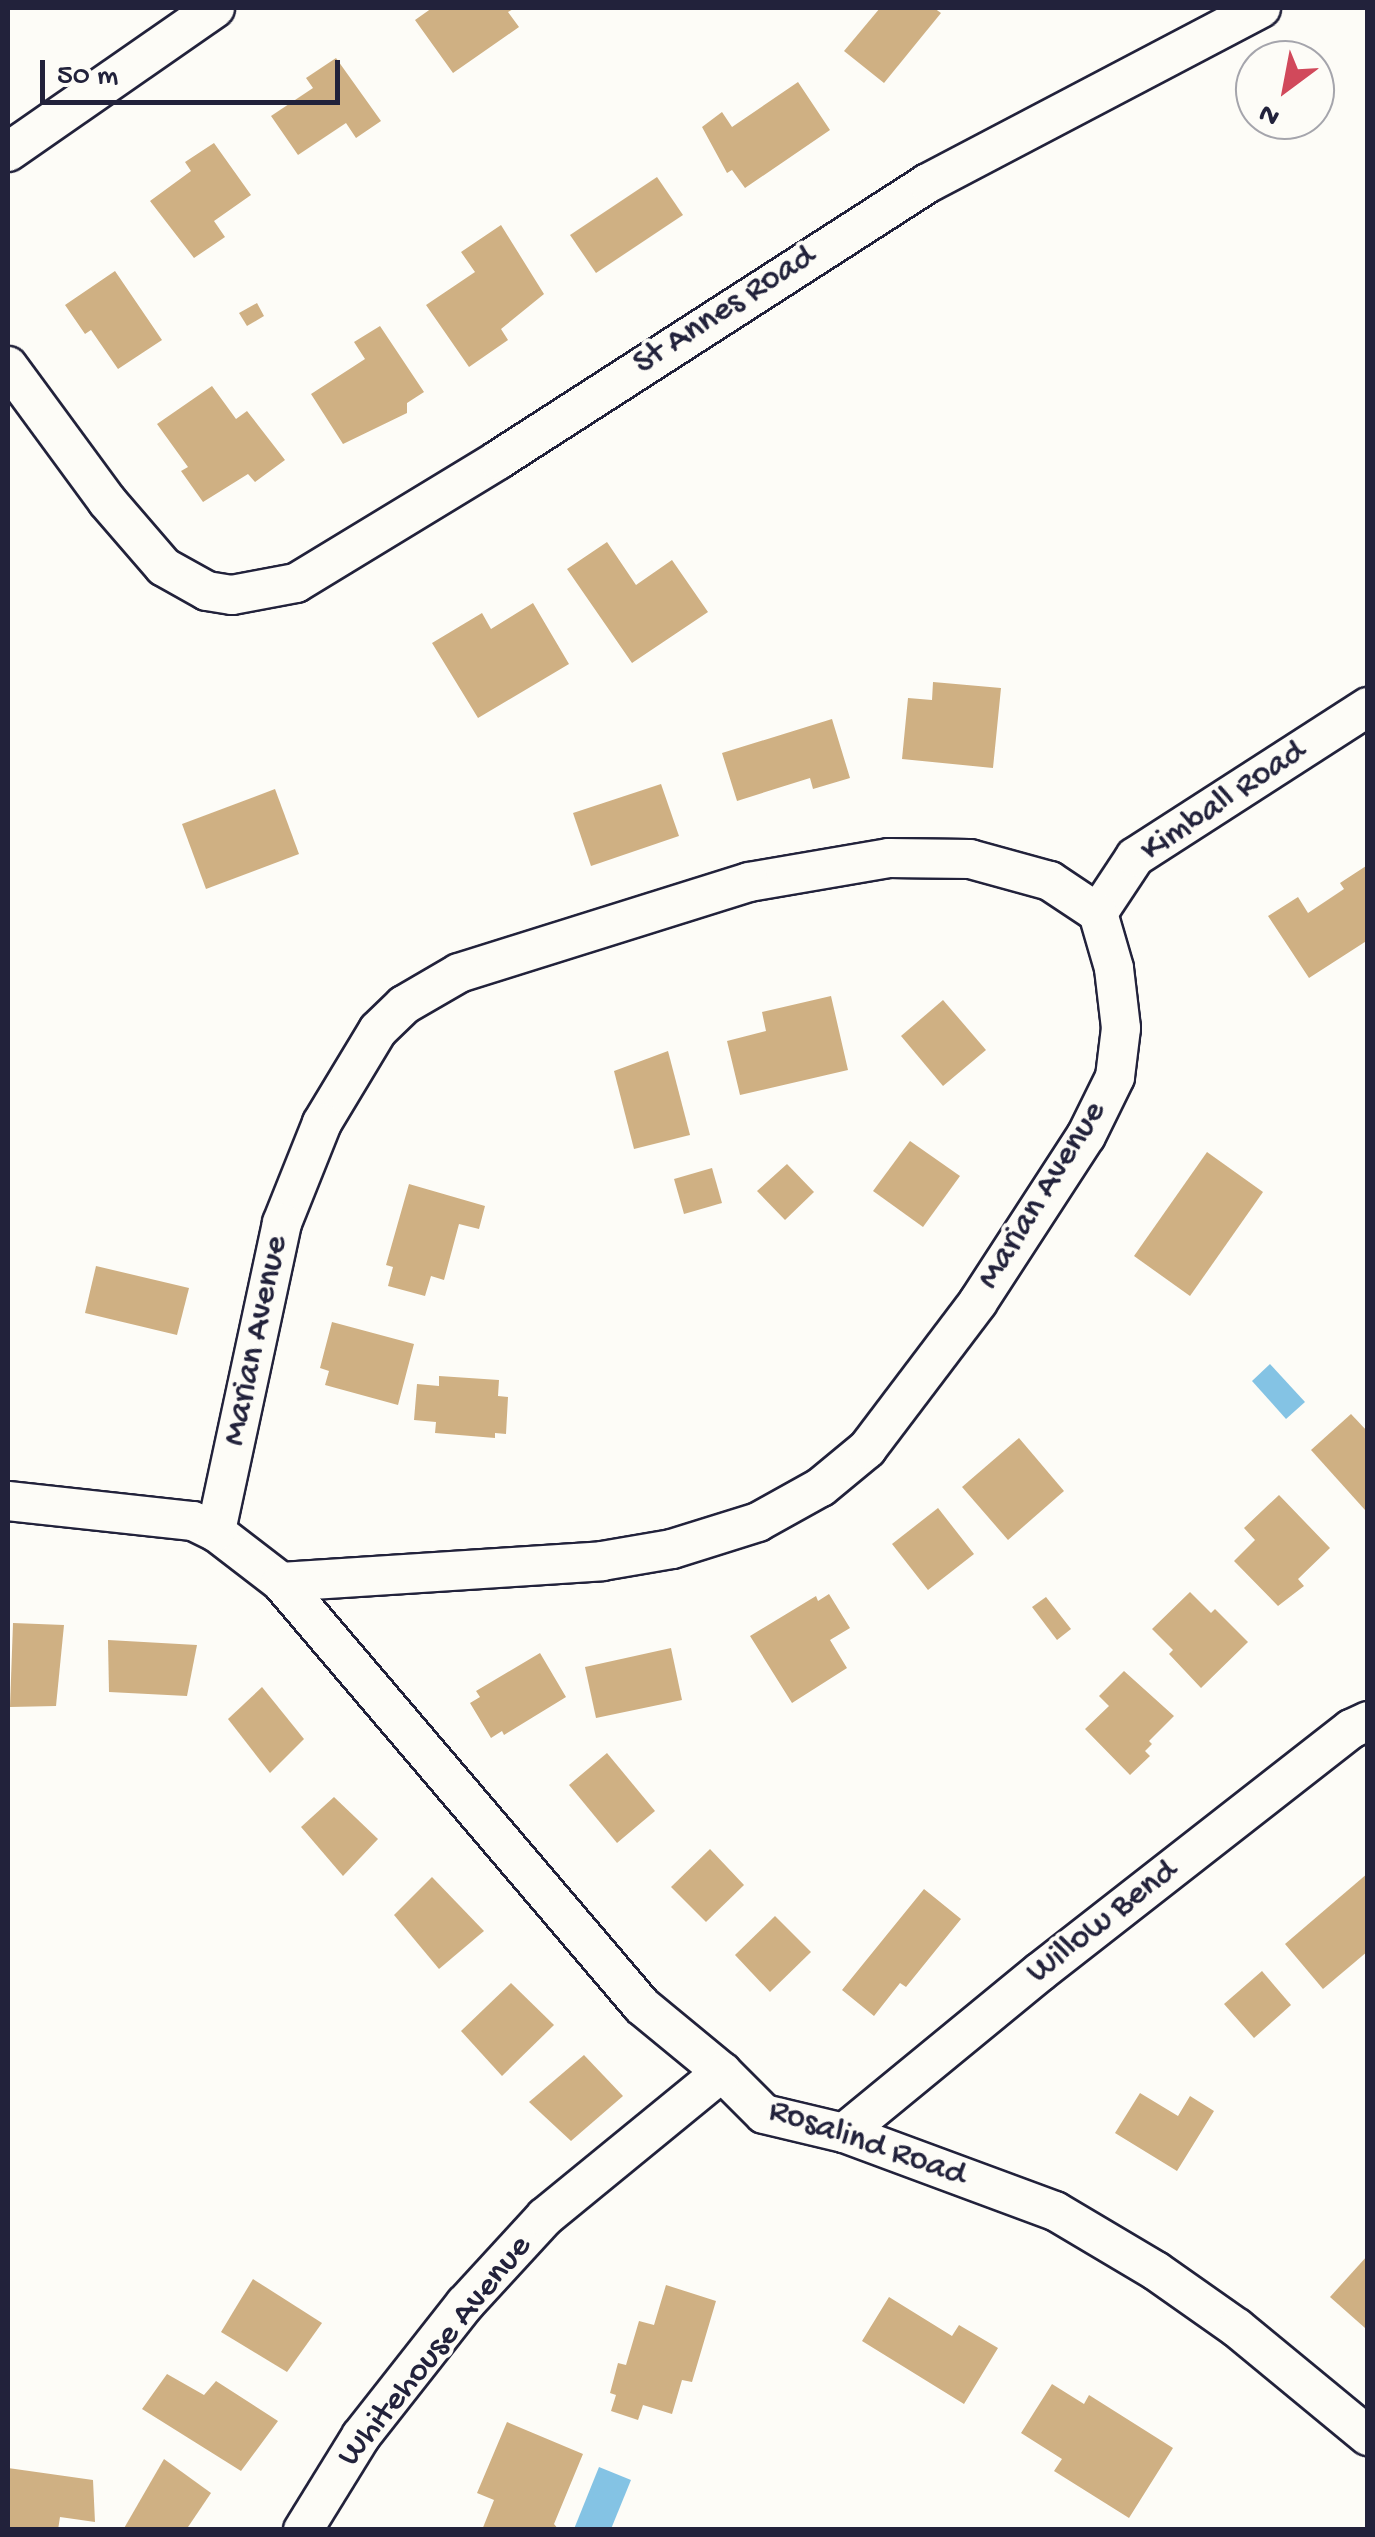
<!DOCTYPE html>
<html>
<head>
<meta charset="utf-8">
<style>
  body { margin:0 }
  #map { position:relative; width:1375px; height:2537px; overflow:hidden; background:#fdfcf7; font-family:"Gochi Hand",sans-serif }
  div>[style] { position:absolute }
  .water>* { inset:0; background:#84c3e4 }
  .building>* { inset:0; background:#cfb083 }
  .roads { filter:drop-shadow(2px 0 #22223b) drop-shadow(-2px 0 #22223b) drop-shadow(0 2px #22223b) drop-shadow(0 -2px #22223b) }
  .street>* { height:38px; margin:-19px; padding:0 19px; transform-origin:19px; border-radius:19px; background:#fdfcf7 }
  span { translate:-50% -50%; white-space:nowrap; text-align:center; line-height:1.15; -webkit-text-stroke:8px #fdfcf7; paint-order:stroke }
  .street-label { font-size:35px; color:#22223b }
  .frame { position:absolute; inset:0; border:10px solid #22223b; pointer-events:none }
  .north { position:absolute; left:1235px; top:40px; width:100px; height:100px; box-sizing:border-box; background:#fdfcf7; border:2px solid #a5a5ac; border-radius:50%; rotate:212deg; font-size:28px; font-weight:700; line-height:40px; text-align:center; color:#22223b }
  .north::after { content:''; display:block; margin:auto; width:35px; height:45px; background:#d1495b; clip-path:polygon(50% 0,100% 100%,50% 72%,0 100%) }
  .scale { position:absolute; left:40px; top:60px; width:300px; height:45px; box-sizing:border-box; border:5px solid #22223b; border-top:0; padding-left:12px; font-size:30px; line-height:35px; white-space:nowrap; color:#22223b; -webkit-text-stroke:8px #fdfcf7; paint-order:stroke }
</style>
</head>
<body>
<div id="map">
  <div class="water">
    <div style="clip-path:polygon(1270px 1364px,1305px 1402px,1286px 1419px,1252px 1381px)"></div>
    <div style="clip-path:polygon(599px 2467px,631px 2480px,611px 2529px,574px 2529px)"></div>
  </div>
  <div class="building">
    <div style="clip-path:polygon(432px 8px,515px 8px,508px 12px,519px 27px,453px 73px,415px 20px)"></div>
    <div style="clip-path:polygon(880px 8px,934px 8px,941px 13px,884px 83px,844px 51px)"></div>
    <div style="clip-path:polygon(336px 58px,381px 121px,356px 138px,346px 123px,298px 155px,271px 116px,313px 88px,306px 78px)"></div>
    <div style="clip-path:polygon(798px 82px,830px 130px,745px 188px,732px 170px,727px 173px,702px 127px,722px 112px,732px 127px)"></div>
    <div style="clip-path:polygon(214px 143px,251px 195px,214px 221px,225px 237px,194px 258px,150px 201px,191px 171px,185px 162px)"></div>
    <div style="clip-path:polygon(657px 177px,683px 215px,596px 273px,570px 235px)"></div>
    <div style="clip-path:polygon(501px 225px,544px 294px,501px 329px,508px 340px,469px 367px,426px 305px,475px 272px,461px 252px)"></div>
    <div style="clip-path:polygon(115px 271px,162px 340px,118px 369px,91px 330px,85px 334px,65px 305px)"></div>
    <div style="clip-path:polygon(257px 303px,264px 316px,247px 326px,239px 313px)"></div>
    <div style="clip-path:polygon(380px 326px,424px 392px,407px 403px,407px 413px,343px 444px,311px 394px,365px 359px,354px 342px)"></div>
    <div style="clip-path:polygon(212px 386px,236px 419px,247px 411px,285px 460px,255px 482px,248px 474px,203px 502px,181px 471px,188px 467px,157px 424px)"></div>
    <div style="clip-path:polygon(607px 542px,636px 585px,672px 560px,708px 612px,632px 663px,567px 569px)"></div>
    <div style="clip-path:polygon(533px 603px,569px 664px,478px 718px,432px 643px,482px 613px,491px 629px)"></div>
    <div style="clip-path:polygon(933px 682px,1001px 688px,993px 768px,902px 759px,908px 698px,932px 700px)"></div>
    <div style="clip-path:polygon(832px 719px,850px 778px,813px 789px,810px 778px,737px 801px,722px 753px)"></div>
    <div style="clip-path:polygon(661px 784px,679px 836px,591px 866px,573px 813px)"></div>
    <div style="clip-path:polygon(275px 789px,299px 854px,206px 889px,182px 824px)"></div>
    <div style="clip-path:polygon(1366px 866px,1368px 940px,1309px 978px,1268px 916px,1298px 897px,1308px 913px,1344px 889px,1340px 883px)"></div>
    <div style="clip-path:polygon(831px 996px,848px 1070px,740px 1095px,727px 1041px,766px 1031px,762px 1012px)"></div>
    <div style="clip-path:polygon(943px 1000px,986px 1050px,943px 1086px,901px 1036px)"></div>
    <div style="clip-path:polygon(668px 1051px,690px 1135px,634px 1149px,614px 1071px)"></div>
    <div style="clip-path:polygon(910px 1141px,960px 1176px,923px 1227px,873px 1191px)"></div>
    <div style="clip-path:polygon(1207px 1152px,1263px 1192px,1190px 1296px,1134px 1256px)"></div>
    <div style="clip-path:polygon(787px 1164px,814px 1192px,785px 1220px,757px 1191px)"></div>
    <div style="clip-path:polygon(712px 1168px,722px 1203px,684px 1214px,674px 1179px)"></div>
    <div style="clip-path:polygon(409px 1184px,485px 1206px,479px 1229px,459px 1224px,444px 1280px,431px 1276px,425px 1296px,388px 1286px,393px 1267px,386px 1265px)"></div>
    <div style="clip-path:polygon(96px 1266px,189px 1288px,177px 1335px,85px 1313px)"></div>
    <div style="clip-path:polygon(332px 1322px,414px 1344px,398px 1405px,325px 1385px,329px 1371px,320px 1368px)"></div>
    <div style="clip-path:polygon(439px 1376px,499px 1380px,498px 1396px,508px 1397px,506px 1434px,495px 1433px,495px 1438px,435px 1433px,436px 1422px,414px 1420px,417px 1384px,439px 1386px)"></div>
    <div style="clip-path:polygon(1351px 1414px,1368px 1432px,1365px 1510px,1311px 1450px)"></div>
    <div style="clip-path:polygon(1019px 1438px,1064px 1491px,1008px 1540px,962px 1487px)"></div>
    <div style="clip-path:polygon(1279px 1495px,1330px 1548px,1298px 1579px,1304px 1586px,1278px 1606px,1234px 1561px,1255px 1540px,1244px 1528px)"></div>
    <div style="clip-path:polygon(938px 1508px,974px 1554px,928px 1590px,892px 1544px)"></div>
    <div style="clip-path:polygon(1190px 1592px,1211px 1613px,1215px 1609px,1248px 1642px,1201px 1688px,1169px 1654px,1173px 1650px,1152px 1629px)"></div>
    <div style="clip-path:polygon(829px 1594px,850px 1628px,830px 1640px,847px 1668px,792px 1703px,750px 1636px,816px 1596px,818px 1601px)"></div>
    <div style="clip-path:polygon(1046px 1597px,1071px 1629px,1057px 1640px,1032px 1607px)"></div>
    <div style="clip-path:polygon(13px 1623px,64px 1625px,56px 1706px,10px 1707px)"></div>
    <div style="clip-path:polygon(108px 1640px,197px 1645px,187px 1696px,109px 1692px)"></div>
    <div style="clip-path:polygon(671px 1648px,682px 1700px,596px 1718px,585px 1667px)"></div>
    <div style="clip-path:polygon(540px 1653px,566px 1697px,504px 1735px,502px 1731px,491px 1738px,470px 1703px,480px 1697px,476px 1691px)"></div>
    <div style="clip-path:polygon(1124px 1671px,1174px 1716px,1149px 1741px,1152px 1744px,1145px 1751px,1150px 1756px,1130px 1775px,1085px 1729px,1109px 1706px,1099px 1696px)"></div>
    <div style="clip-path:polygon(262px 1687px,304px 1739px,270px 1773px,228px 1719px)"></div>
    <div style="clip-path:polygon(607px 1753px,655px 1811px,617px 1843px,569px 1785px)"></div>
    <div style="clip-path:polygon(334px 1797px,378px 1839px,343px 1876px,301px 1827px)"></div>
    <div style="clip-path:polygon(710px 1849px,744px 1885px,706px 1922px,671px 1887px)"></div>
    <div style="clip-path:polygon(1368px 1873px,1368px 1951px,1323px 1989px,1285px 1944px)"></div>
    <div style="clip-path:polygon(432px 1877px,484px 1931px,439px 1969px,394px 1915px)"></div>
    <div style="clip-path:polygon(924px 1889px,961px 1919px,906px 1987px,900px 1983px,874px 2016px,842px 1990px)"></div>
    <div style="clip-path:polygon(775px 1916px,811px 1952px,770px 1992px,735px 1955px)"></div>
    <div style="clip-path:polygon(1262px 1971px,1291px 2005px,1254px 2038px,1224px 2004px)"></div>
    <div style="clip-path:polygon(511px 1983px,554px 2025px,502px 2076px,461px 2031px)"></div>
    <div style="clip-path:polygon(584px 2055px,623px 2096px,571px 2141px,529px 2102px)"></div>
    <div style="clip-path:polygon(1140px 2093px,1178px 2116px,1190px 2096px,1214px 2111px,1177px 2171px,1115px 2133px)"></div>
    <div style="clip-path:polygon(1368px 2255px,1368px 2326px,1365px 2328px,1330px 2297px)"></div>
    <div style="clip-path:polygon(253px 2279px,322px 2323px,287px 2372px,221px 2332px)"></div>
    <div style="clip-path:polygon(666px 2285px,716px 2301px,692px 2382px,682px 2380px,672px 2414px,643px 2405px,638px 2420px,611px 2411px,616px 2395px,610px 2393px,618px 2363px,626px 2365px,639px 2321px,654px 2325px)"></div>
    <div style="clip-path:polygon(889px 2297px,952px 2336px,959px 2325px,998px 2348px,964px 2404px,862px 2341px)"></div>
    <div style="clip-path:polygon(167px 2374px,204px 2395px,216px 2381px,278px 2421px,241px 2471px,142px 2409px)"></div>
    <div style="clip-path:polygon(1052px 2384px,1084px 2404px,1089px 2395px,1173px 2448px,1129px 2518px,1054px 2471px,1062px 2459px,1021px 2433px)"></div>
    <div style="clip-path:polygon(507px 2422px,583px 2454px,554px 2524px,559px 2530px,482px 2530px,494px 2500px,477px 2493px)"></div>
    <div style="clip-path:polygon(164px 2459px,211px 2493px,186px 2530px,123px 2530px)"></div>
    <div style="clip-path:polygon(8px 2468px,93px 2480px,95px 2522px,60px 2517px,58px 2530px,8px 2530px)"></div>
  </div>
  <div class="roads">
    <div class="street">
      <div style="left:8px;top:152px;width:252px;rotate:-34.8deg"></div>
      <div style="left:8px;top:366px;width:167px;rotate:53.7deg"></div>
      <div style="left:107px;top:501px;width:87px;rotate:49.2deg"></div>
      <div style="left:164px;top:567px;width:49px;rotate:29.2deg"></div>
      <div style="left:207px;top:591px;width:25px;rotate:9deg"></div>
      <div style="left:232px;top:595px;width:65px;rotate:-10.6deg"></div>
      <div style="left:296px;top:583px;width:237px;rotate:-31.3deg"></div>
      <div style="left:498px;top:460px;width:511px;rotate:-32.79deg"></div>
      <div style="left:928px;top:183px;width:376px;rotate:-27.7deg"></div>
      <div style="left:1098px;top:913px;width:67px;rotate:-56.5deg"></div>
      <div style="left:1135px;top:857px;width:277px;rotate:-32.8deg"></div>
      <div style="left:8px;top:1501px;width:186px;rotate:6.2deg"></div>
      <div style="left:193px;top:1521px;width:25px;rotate:26deg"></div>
      <div style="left:216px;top:1532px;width:82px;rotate:37.6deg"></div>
      <div style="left:281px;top:1582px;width:322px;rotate:-3.7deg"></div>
      <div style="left:602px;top:1561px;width:71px;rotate:-9.7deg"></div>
      <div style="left:672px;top:1549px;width:90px;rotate:-17.4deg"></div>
      <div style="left:758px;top:1522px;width:72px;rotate:-29.1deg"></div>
      <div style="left:821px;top:1487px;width:60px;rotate:-39.6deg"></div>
      <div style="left:867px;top:1449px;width:184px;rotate:-52.9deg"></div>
      <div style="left:978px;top:1302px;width:198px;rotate:-57deg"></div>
      <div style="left:1086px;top:1136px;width:66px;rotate:-63.8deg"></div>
      <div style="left:1115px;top:1077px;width:49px;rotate:-83deg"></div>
      <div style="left:1121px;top:1028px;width:60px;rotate:-96.7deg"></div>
      <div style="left:1114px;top:968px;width:57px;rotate:-106.2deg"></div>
      <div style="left:1098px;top:913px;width:58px;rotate:-146.3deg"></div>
      <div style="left:1050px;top:881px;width:83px;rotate:-164.6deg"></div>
      <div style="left:970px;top:859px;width:81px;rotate:-179.3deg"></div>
      <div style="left:889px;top:858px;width:142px;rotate:170.3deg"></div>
      <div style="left:749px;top:882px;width:304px;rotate:162.6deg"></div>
      <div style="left:459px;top:973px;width:64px;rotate:149.8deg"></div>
      <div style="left:404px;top:1005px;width:36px;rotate:136deg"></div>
      <div style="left:378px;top:1030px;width:109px;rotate:121.1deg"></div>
      <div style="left:322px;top:1123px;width:108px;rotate:111.8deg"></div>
      <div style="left:282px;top:1223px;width:316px;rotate:102.1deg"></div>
      <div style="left:281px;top:1582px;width:557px;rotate:49.59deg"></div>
      <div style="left:642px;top:2006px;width:104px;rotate:39.5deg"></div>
      <div style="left:722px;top:2072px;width:59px;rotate:45deg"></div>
      <div style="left:764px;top:2114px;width:82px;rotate:13.4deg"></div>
      <div style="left:844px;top:2133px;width:225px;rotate:20.3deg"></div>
      <div style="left:1055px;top:2211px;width:117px;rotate:30.7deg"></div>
      <div style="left:1156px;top:2271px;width:99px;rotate:35.1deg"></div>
      <div style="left:1237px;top:2328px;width:170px;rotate:39.5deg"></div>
      <div style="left:844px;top:2133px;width:254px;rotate:-39.4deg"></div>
      <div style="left:1040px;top:1972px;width:395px;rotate:-38deg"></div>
      <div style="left:1351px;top:1729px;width:19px;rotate:-25deg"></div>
      <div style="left:303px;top:2530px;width:110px;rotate:-58.3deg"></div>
      <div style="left:361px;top:2436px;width:168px;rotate:-51.8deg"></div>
      <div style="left:465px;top:2304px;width:118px;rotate:-47.4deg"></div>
      <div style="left:545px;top:2217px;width:229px;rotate:-39.3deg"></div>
    </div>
  </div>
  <div class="street-label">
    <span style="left:725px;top:311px;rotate:-33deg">St Annes Road</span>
    <span style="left:1224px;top:802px;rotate:-34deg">Kimball Road</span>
    <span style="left:1043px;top:1196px;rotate:-58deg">Marian Avenue</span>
    <span style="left:257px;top:1341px;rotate:-78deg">Marian Avenue</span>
    <span style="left:1103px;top:1923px;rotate:-38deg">Willow Bend</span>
    <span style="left:867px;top:2144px;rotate:19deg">Rosalind Road</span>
    <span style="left:436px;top:2352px;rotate:-51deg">Whitehouse Avenue</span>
  </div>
  <div class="frame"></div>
  <div class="north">N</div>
  <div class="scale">50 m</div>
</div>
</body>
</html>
